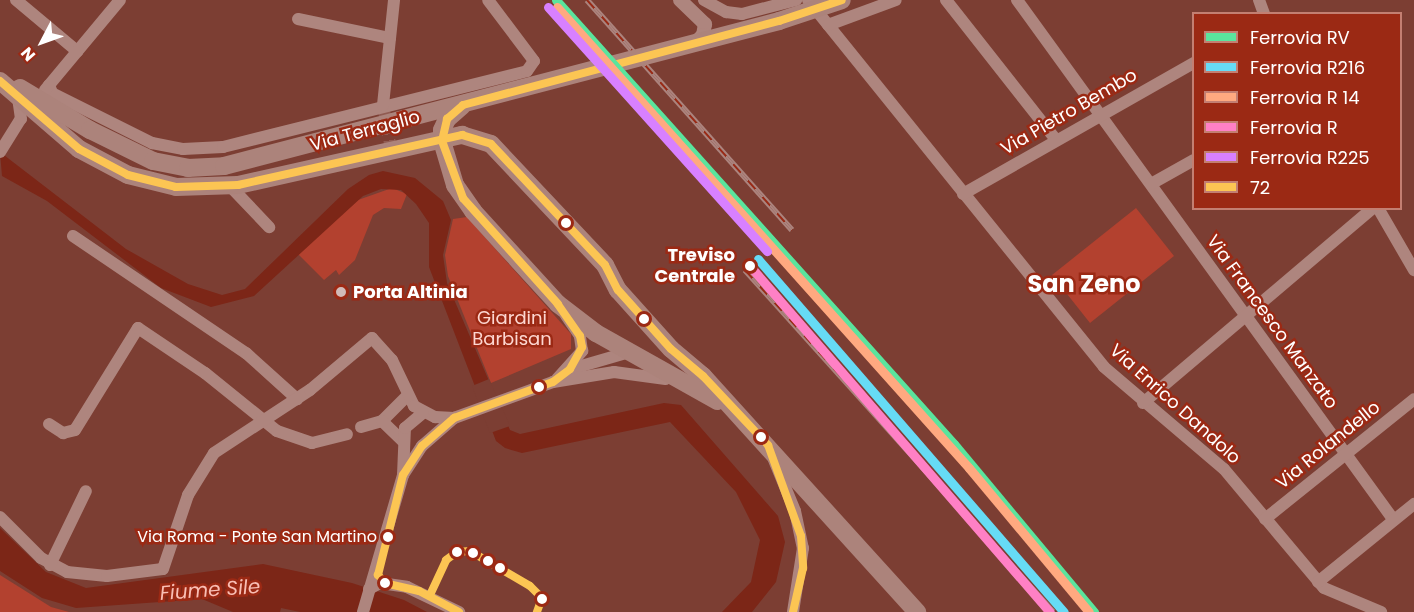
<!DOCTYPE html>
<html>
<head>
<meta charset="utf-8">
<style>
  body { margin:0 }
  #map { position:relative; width:1414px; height:612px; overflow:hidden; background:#7c3e33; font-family:Poppins,sans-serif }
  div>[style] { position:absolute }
  .green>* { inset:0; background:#b3412f }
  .water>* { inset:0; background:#7c2617 }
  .pier>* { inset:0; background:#7c3e33 }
  .minor-tunnel>* { height:12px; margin-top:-6px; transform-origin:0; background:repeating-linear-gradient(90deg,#905b52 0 12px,transparent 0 18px) }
  .minor>* { height:12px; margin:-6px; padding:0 6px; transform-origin:6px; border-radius:6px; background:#ae857e }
  .tertiary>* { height:14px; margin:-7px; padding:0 7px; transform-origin:7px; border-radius:7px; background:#ae857e }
  .primary>* { height:18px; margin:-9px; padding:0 9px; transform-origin:9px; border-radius:9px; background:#ac837b }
  .rail>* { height:6px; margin-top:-3px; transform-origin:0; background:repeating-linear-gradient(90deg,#9b2914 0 11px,#ac847e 0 22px); box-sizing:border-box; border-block:2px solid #ac847e }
  .primary-bridge>* { height:18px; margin:-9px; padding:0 9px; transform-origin:9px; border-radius:9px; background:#ac837b }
  .bus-1>* { height:8px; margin:-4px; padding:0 4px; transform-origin:4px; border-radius:4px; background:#fcc553 }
  .rail-1>* { height:9px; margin:-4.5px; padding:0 4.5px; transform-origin:4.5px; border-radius:4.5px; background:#5ae49d }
  .rail-2>* { height:9px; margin:-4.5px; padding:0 4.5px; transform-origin:4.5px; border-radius:4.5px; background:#66dbf5 }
  .rail-3>* { height:9px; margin:-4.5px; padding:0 4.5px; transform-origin:4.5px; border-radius:4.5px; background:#ffa980 }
  .rail-4>* { height:9px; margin:-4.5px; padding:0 4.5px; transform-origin:4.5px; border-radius:4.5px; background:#ff80c5 }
  .rail-5>* { height:9px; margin:-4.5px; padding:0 4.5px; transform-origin:4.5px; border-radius:4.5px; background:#d880ff }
  .dots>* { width:16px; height:16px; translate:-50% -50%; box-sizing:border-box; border:3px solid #9b2914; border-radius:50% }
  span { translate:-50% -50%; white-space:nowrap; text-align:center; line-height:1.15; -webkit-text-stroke:5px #9b2914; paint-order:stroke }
  .bus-label { font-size:16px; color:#fff }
  .right { translate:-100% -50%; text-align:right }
  .street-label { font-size:18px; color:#fff }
  .stop-label { font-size:18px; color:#fff; font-weight:700 }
  .poi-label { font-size:18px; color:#fff; font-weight:700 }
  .left { translate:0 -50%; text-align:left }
  .park-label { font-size:18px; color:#fdd7d1 }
  .water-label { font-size:20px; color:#f9bfb5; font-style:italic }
  .district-label { font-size:24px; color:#fff; font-weight:700 }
  .legend { position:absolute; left:1192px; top:12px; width:210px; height:198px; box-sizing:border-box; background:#9b2914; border:2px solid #c37f72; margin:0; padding:8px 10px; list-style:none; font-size:18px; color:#fff }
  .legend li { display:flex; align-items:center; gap:12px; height:30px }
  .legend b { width:30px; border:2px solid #c37f72 }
  .north { position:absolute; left:12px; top:12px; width:60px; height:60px; -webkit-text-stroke:4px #9b2914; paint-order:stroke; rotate:229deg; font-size:16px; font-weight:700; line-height:24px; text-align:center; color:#fff }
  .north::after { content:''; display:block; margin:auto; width:21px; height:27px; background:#fff; clip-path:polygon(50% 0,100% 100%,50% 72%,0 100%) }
</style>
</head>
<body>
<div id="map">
  <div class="green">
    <div style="clip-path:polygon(392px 188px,407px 194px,401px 209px,384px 208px,373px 215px,355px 260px,339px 275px,336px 270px,324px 280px,298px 254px,358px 200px)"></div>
    <div style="clip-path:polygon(1136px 208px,1174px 256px,1090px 323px,1052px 275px)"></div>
    <div style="clip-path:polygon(467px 217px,571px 334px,571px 349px,491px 383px,448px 276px,445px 255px,453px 219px)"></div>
    <div style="clip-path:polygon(0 575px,51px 607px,69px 612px,0 612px)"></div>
    <div style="clip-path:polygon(333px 582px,356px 590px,353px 606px,331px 596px)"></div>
  </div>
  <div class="water">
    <div style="clip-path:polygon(0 152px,126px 249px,188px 284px,222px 295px,245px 289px,348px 189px,369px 175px,383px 171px,415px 178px,443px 201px,451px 220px,443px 255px,447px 283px,510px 430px,520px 434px,664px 403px,681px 405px,778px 516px,785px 542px,776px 582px,752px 612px,722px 612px,751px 582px,760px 540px,736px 492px,670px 422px,522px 453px,505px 448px,496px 441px,429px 267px,429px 223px,416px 204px,401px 190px,381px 189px,363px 196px,254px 296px,211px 307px,161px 288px,47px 201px,2px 176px)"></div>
    <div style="clip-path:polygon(0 528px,46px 572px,86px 588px,263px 564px,352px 583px,404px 600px,427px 612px,300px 612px,281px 608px,280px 612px,233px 612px,202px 599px,76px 608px,42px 598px,0 571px)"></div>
  </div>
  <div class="pier">
    <div style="clip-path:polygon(489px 379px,510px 426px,490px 433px,472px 386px)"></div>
  </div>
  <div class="minor-tunnel">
    <div style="left:383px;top:105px;width:45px;rotate:79.7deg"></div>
  </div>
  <div class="minor">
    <div style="left:16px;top:0;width:80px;rotate:39.9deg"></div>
    <div style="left:704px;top:0;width:25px;rotate:29deg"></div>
    <div style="left:726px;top:12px;width:16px;rotate:7deg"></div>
    <div style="left:742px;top:14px;width:56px;rotate:-14.5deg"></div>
    <div style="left:808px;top:0;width:471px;rotate:51.1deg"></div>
    <div style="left:1104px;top:367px;width:157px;rotate:40.4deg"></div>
    <div style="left:1224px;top:469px;width:155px;rotate:50deg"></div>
    <div style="left:1324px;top:588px;width:62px;rotate:22.8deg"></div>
    <div style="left:946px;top:0;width:178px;rotate:51.8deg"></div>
    <div style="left:1017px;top:0;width:641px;rotate:54.08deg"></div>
    <div style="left:1259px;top:0;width:15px;rotate:70deg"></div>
    <div style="left:298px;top:19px;width:94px;rotate:11.7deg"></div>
    <div style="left:828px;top:25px;width:72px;rotate:-20.2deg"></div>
    <div style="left:49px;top:85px;width:9px;rotate:69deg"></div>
    <div style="left:52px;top:93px;width:112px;rotate:26.6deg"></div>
    <div style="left:152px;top:143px;width:32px;rotate:11deg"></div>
    <div style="left:183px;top:149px;width:40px;rotate:-2.9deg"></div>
    <div style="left:223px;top:147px;width:313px;rotate:-14deg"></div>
    <div style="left:527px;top:71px;width:12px;rotate:-55deg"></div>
    <div style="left:534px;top:61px;width:76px;rotate:-127deg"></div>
    <div style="left:45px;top:90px;width:117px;rotate:-50.2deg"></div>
    <div style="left:383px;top:105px;width:106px;rotate:-84deg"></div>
    <div style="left:0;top:152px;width:39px;rotate:-58deg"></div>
    <div style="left:21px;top:119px;width:21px;rotate:-98deg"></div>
    <div style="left:1151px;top:184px;width:49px;rotate:-29.2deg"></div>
    <div style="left:230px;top:186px;width:57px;rotate:46.4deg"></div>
    <div style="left:963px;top:194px;width:266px;rotate:-29.6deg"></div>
    <div style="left:1378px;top:208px;width:72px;rotate:59.9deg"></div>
    <div style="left:73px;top:236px;width:209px;rotate:34.1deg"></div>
    <div style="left:246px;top:353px;width:69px;rotate:42deg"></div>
    <div style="left:571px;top:369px;width:60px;rotate:-16.3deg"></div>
    <div style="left:557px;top:379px;width:38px;rotate:-48deg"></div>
    <div style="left:582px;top:351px;width:15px;rotate:-98deg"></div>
    <div style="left:580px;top:336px;width:25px;rotate:-124deg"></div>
    <div style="left:1143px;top:403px;width:302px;rotate:-40.3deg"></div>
    <div style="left:382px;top:421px;width:35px;rotate:-45deg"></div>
    <div style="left:49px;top:424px;width:17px;rotate:33deg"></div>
    <div style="left:63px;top:433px;width:12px;rotate:-14deg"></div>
    <div style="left:75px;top:430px;width:120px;rotate:-58.3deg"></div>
    <div style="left:138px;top:328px;width:81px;rotate:33.9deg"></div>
    <div style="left:205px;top:373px;width:92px;rotate:38.9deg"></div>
    <div style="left:277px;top:431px;width:37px;rotate:19deg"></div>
    <div style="left:312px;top:443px;width:36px;rotate:-14deg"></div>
    <div style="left:361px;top:427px;width:22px;rotate:-16deg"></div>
    <div style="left:382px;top:421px;width:28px;rotate:44deg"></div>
    <div style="left:774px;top:460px;width:55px;rotate:67.6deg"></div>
    <div style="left:795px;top:511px;width:38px;rotate:78deg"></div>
    <div style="left:803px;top:548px;width:65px;rotate:98.9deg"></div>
    <div style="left:403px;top:475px;width:35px;rotate:-57deg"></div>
    <div style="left:422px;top:446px;width:43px;rotate:-41.2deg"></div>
    <div style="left:454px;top:418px;width:105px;rotate:-20deg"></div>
    <div style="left:553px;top:382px;width:62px;rotate:-9.3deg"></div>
    <div style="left:614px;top:372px;width:52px;rotate:7.7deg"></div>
    <div style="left:0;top:517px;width:58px;rotate:45deg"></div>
    <div style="left:41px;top:558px;width:30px;rotate:28deg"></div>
    <div style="left:67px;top:572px;width:40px;rotate:5.7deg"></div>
    <div style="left:107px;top:576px;width:56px;rotate:-7.1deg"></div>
    <div style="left:163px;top:569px;width:78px;rotate:-71.3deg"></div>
    <div style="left:188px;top:495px;width:49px;rotate:-58.2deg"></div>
    <div style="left:214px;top:453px;width:115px;rotate:-33.3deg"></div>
    <div style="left:310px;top:390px;width:81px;rotate:-40deg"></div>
    <div style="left:372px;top:338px;width:30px;rotate:48deg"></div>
    <div style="left:392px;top:360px;width:51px;rotate:64.4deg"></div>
    <div style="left:414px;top:406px;width:24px;rotate:28deg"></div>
    <div style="left:435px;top:417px;width:19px;rotate:3deg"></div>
    <div style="left:1265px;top:519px;width:191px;rotate:-38.8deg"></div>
    <div style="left:50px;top:565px;width:82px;rotate:-64.1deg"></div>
    <div style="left:1318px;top:582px;width:124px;rotate:-39.1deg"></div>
    <div style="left:369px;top:589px;width:13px;rotate:-29deg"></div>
    <div style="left:380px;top:583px;width:27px;rotate:8deg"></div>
    <div style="left:407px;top:587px;width:58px;rotate:25.7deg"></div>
    <div style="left:363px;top:612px;width:143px;rotate:-73.7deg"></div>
    <div style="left:403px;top:475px;width:47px;rotate:-87.6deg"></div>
    <div style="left:405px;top:428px;width:23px;rotate:-40deg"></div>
  </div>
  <div class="tertiary">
    <div style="left:680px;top:0;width:35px;rotate:44deg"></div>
    <div style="left:705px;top:24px;width:11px;rotate:100deg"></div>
    <div style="left:703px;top:35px;width:13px;rotate:135deg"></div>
  </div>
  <div class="primary">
    <div style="left:0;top:81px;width:104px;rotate:40.7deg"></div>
    <div style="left:79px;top:149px;width:55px;rotate:28deg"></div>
    <div style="left:128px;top:175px;width:49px;rotate:14deg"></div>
    <div style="left:176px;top:187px;width:62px;rotate:-1.8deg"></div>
    <div style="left:238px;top:185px;width:230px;rotate:-12.6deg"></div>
    <div style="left:462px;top:135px;width:30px;rotate:17deg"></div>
    <div style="left:491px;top:144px;width:166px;rotate:46.7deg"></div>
    <div style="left:605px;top:265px;width:28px;rotate:63deg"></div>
    <div style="left:618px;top:290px;width:79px;rotate:48.1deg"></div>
    <div style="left:671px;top:349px;width:42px;rotate:40.2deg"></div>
    <div style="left:703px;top:376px;width:319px;rotate:47.8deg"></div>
    <div style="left:20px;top:88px;width:82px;rotate:31deg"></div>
    <div style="left:558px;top:304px;width:48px;rotate:37.3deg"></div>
    <div style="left:596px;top:333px;width:139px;rotate:29.3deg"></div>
  </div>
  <div class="rail">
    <div style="left:587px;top:0;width:308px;rotate:48.3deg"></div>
    <div style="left:745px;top:270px;width:460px;rotate:48deg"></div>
  </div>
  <div class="primary-bridge">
    <div style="left:462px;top:106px;width:20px;rotate:139deg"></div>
    <div style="left:447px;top:119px;width:12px;rotate:114deg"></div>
    <div style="left:442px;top:130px;width:11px;rotate:90deg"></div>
    <div style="left:442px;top:141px;width:46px;rotate:73.5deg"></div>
    <div style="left:455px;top:185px;width:32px;rotate:55deg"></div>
    <div style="left:473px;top:211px;width:126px;rotate:47.6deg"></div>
    <div style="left:90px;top:130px;width:70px;rotate:26.2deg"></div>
    <div style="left:153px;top:161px;width:36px;rotate:11deg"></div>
    <div style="left:188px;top:168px;width:36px;rotate:-3deg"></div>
    <div style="left:224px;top:166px;width:574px;rotate:-14.64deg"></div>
    <div style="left:779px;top:21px;width:66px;rotate:-18.4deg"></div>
  </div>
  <div class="bus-1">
    <div style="left:0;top:81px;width:104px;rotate:40.7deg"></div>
    <div style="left:79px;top:149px;width:55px;rotate:28deg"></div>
    <div style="left:128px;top:175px;width:49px;rotate:14deg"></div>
    <div style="left:176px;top:187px;width:62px;rotate:-1.8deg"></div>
    <div style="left:238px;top:185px;width:230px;rotate:-12.6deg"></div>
    <div style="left:462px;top:135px;width:30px;rotate:17deg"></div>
    <div style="left:491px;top:144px;width:166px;rotate:46.7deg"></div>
    <div style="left:605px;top:265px;width:28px;rotate:63deg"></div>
    <div style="left:618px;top:290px;width:79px;rotate:48.1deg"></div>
    <div style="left:671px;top:349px;width:42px;rotate:40.2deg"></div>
    <div style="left:703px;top:376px;width:95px;rotate:46.7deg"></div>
    <div style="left:768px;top:445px;width:97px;rotate:70.1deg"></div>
    <div style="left:801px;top:536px;width:32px;rotate:86deg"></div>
    <div style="left:803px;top:568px;width:45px;rotate:102.8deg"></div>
    <div style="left:430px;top:595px;width:38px;rotate:-65deg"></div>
    <div style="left:446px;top:560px;width:14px;rotate:-36deg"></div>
    <div style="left:457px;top:552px;width:13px;rotate:-4deg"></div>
    <div style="left:470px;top:551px;width:69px;rotate:30.3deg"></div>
    <div style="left:530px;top:586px;width:17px;rotate:45deg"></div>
    <div style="left:542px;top:598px;width:15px;rotate:110deg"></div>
    <div style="left:459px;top:612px;width:45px;rotate:-152.3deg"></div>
    <div style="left:419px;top:591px;width:35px;rotate:-167deg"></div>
    <div style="left:385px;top:583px;width:11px;rotate:-131deg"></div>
    <div style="left:378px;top:575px;width:103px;rotate:-76deg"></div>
    <div style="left:403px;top:475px;width:35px;rotate:-57deg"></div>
    <div style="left:422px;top:446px;width:43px;rotate:-41.2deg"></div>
    <div style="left:454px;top:418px;width:105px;rotate:-20deg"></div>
    <div style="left:553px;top:382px;width:21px;rotate:-37deg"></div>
    <div style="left:570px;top:369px;width:25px;rotate:-61deg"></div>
    <div style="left:582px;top:347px;width:11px;rotate:-100deg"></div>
    <div style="left:580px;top:336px;width:39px;rotate:-125deg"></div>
    <div style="left:558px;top:304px;width:142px;rotate:-131.9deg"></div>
    <div style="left:463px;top:198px;width:61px;rotate:-110.2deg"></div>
    <div style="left:442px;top:141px;width:23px;rotate:-77deg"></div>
    <div style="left:447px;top:119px;width:21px;rotate:-41deg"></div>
    <div style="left:463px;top:105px;width:327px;rotate:-14.9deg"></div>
    <div style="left:779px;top:21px;width:66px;rotate:-18.4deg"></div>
  </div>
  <div class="rail-1">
    <div style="left:556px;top:0;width:596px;rotate:48.13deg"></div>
    <div style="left:954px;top:444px;width:219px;rotate:50.2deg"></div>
  </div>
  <div class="rail-2">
    <div style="left:758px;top:259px;width:467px;rotate:49.1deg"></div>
  </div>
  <div class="rail-3">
    <div style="left:557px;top:7px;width:618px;rotate:48.21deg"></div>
    <div style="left:969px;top:468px;width:187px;rotate:50.2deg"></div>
  </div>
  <div class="rail-4">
    <div style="left:750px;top:266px;width:458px;rotate:49.1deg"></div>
  </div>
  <div class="rail-5">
    <div style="left:548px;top:7px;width:328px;rotate:48.1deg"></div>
  </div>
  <div class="dots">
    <div style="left:566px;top:223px;background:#fff"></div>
    <div style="left:750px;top:266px;background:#fff"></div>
    <div style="left:341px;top:292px;background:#d1bbb8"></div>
    <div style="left:644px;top:319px;background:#fff"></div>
    <div style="left:539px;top:387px;background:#fff"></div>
    <div style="left:761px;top:437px;background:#fff"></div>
    <div style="left:388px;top:537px;background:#fff"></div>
    <div style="left:457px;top:552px;background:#fff"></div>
    <div style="left:473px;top:553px;background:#fff"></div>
    <div style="left:488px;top:561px;background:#fff"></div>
    <div style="left:500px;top:568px;background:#fff"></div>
    <div style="left:385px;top:583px;background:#fff"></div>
    <div style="left:542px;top:599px;background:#fff"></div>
  </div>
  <div class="bus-label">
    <span class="right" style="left:377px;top:537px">Via Roma - Ponte San Martino</span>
  </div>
  <div class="street-label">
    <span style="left:1069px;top:112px;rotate:-30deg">Via Pietro Bembo</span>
    <span style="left:365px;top:131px;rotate:-15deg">Via Terraglio</span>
    <span style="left:1272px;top:322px;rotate:54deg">Via Francesco Manzato</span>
    <span style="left:1175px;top:404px;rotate:42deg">Via Enrico Dandolo</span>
    <span style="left:1328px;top:445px;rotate:-39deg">Via Rolandello</span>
  </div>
  <div class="stop-label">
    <span class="right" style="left:735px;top:266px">Treviso<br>Centrale</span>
  </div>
  <div class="poi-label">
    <span class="left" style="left:353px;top:292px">Porta Altinia</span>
  </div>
  <div class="park-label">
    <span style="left:512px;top:329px">Giardini<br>Barbisan</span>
  </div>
  <div class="water-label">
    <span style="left:210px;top:590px;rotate:-4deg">Fiume Sile</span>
  </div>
  <div class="district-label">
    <span style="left:1084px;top:284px">San Zeno</span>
  </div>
  <ul class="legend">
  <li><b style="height:8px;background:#5ae49d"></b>Ferrovia RV</li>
  <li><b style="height:8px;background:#66dbf5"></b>Ferrovia R216</li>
  <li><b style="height:8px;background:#ffa980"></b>Ferrovia R 14</li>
  <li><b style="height:8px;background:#ff80c5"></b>Ferrovia R</li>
  <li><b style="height:8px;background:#d880ff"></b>Ferrovia R225</li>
  <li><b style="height:8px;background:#fcc553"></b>72</li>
  </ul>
  <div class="north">N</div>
</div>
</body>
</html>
